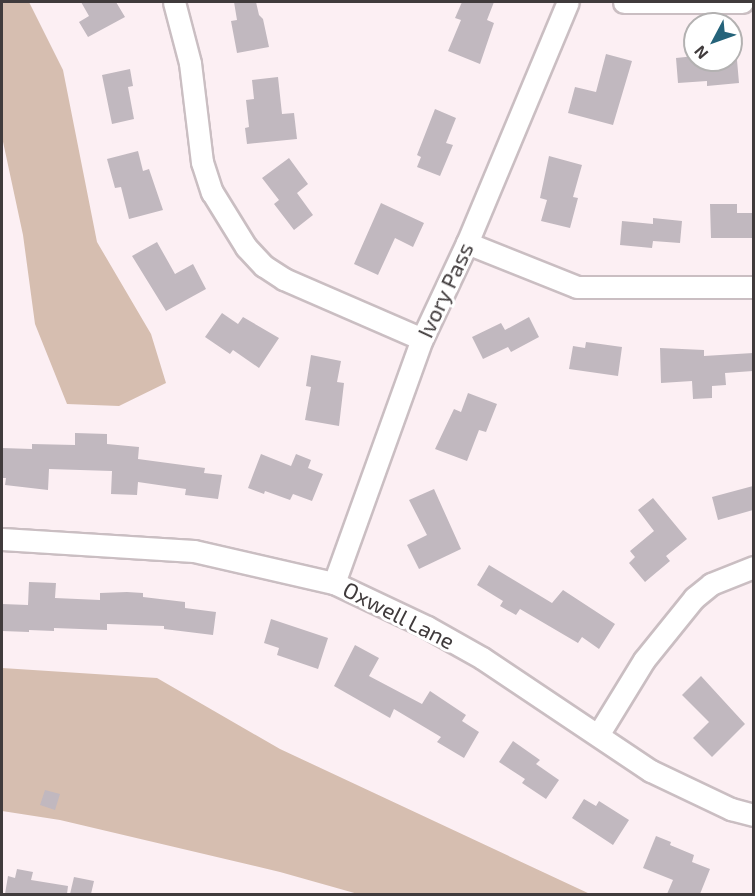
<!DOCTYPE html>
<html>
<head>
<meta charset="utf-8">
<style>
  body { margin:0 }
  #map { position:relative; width:755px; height:896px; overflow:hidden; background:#fceff3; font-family:"Exo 2",sans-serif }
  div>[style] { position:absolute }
  .green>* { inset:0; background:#d6beb0 }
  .building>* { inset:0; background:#c1b8bf }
  .roads { filter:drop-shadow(2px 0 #cabec2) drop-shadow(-2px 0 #cabec2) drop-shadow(0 2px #cabec2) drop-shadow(0 -2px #cabec2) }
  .street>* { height:21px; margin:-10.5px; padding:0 10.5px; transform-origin:10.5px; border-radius:10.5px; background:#fff }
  span { translate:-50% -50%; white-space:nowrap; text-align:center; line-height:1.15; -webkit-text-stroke:6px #fff; paint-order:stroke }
  .street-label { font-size:22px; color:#403b3c }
  .frame { position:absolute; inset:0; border:3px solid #403b3c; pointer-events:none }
  .north { position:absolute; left:683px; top:12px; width:60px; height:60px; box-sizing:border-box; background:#fff; border:2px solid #b3b1b1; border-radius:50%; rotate:229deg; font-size:16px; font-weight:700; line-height:24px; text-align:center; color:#403b3c }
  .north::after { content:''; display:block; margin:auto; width:21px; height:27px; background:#25637a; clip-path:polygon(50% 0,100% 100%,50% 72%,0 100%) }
</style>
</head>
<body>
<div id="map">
  <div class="green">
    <div style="clip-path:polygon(2px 2px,29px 2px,63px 70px,97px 242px,151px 334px,166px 383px,119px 406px,67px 404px,35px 324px,23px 235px,2px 137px)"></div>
    <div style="clip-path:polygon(2px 668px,157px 678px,280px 749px,590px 894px,358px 894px,280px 872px,60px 820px,2px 811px)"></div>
  </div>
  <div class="building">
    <div style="clip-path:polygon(81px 2px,116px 2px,125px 17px,88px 37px,79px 22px,89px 16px)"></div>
    <div style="clip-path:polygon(234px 2px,256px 2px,259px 15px,263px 19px,269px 47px,237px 53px,231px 21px,237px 20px)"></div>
    <div style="clip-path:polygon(462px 2px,494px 2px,487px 20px,494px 23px,480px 64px,448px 51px,461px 20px,455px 18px)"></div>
    <div style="clip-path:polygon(606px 54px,632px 61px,613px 125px,568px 113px,575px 87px,596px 92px)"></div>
    <div style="clip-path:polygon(695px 56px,695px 60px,710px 60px,710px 63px,737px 60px,739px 83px,707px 86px,707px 81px,678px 83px,676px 58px)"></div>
    <div style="clip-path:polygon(130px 69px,133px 86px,128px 87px,134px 119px,112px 124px,102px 75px)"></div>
    <div style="clip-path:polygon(278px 77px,282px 114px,294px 113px,297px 139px,247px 144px,245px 128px,249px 127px,246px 100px,254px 99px,252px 80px)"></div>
    <div style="clip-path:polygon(435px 109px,456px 118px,446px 143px,453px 145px,440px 176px,417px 167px,421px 157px,417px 155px)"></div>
    <div style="clip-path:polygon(138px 151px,143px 171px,149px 169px,163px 210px,129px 219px,121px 187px,115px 188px,107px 159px)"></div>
    <div style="clip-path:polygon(549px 156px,582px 165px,573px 197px,578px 198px,570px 228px,541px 221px,547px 200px,540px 198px)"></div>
    <div style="clip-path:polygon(289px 158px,308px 184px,297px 193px,313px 215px,294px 230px,274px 204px,279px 200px,262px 178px)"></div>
    <div style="clip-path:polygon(381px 203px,424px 223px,413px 247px,395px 238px,378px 275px,354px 264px)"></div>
    <div style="clip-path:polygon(710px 204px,737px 204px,737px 213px,753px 213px,753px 238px,711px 238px)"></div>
    <div style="clip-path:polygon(653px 218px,682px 221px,680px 243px,653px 241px,652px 248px,620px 245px,622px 221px,653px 224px)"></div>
    <div style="clip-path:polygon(157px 242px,175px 274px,193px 264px,206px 289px,166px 311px,132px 256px)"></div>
    <div style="clip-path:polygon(222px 313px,238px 324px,243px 317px,279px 338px,259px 368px,233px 350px,230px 354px,205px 337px)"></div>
    <div style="clip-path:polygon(529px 317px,539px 337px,511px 352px,508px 347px,483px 359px,472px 337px,501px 323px,505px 330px)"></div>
    <div style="clip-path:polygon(586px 342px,622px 347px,618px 376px,569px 369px,573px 346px,585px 348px)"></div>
    <div style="clip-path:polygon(660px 348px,704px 350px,704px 356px,753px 353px,753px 371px,725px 373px,726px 385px,712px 386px,712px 398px,693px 399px,692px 381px,661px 383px)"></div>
    <div style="clip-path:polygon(311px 355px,341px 361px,337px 382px,344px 383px,339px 426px,305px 420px,311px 387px,306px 386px)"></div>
    <div style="clip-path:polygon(468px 393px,497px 404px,486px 432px,479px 430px,467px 461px,435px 449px,454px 409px,461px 412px)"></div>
    <div style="clip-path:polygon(75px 433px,107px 434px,107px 444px,139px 447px,138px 459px,205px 468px,204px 473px,222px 475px,218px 499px,185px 495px,186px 489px,138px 482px,137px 495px,111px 494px,112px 471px,49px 469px,48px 490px,5px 485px,6px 478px,2px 478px,2px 448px,32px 449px,32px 444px,75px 445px)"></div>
    <div style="clip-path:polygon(261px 454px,291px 466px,296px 454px,311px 460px,308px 468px,323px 474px,312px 501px,293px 494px,290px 500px,265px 491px,264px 494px,248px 488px)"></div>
    <div style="clip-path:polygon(753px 486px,753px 510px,718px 520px,712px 497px)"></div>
    <div style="clip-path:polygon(434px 489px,461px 549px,419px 569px,407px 545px,427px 535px,409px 500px)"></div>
    <div style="clip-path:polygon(653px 498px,687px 539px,666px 556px,670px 561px,645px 582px,629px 563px,635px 557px,630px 551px,654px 531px,638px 510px)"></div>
    <div style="clip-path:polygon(489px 565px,552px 603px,563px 590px,615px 624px,599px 649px,582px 637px,578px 643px,520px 609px,516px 615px,500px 606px,503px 601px,477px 585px)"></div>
    <div style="clip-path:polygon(29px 582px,56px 583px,55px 598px,100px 600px,100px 593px,127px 592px,143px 593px,143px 597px,185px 602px,185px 608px,216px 612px,213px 635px,164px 629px,164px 626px,107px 624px,107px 630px,54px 628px,54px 631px,29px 630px,29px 632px,2px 631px,2px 604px,28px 605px)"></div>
    <div style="clip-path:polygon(271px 619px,328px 638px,318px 669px,277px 655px,279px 648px,264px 643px)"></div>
    <div style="clip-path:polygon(355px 645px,379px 658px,369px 676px,422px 704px,430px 691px,466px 715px,462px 721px,479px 732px,464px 758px,437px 742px,441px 737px,394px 709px,390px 718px,334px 686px)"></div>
    <div style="clip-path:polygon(701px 676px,745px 724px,712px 757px,693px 738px,709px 722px,682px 695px)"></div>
    <div style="clip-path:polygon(513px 741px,540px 760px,536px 764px,559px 780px,546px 799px,522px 783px,525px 779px,499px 762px)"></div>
    <div style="clip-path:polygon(45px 790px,60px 794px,55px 810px,40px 805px)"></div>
    <div style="clip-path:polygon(584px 799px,596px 806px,599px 801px,629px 820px,613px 845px,572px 818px)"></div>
    <div style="clip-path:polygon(656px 836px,671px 842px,670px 845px,694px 855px,692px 862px,710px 869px,700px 894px,667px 894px,673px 880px,643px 868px)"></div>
    <div style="clip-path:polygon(17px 869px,33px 872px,31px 880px,68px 886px,67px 894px,5px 894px,8px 876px,15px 878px)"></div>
    <div style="clip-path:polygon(74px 877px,94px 881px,91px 894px,70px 894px)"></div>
  </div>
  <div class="roads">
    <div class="street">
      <div style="left:174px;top:2px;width:63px;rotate:75.3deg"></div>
      <div style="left:190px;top:63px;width:100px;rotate:83.1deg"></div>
      <div style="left:202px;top:162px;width:32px;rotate:72deg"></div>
      <div style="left:212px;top:192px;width:65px;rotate:58.3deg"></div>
      <div style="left:246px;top:247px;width:26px;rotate:47deg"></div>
      <div style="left:264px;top:266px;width:24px;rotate:33deg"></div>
      <div style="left:284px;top:279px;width:150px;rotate:23.5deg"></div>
      <div style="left:624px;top:2px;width:118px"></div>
      <div style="left:467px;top:243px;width:118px;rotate:21.8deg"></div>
      <div style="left:577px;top:287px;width:177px"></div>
      <div style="left:2px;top:539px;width:192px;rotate:3.6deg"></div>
      <div style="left:194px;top:551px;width:144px;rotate:12.9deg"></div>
      <div style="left:334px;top:583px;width:103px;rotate:25.3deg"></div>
      <div style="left:427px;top:627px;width:63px;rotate:29.4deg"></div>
      <div style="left:482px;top:658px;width:203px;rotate:33.8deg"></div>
      <div style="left:651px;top:771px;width:89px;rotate:25.4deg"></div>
      <div style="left:731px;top:809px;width:24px;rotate:15deg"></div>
      <div style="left:334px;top:583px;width:259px;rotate:-70.2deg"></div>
      <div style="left:422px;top:339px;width:106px;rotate:-64.9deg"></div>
      <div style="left:467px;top:243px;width:261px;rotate:-67.3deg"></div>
      <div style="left:598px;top:735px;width:88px;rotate:-58.5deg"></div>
      <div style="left:644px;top:660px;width:80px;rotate:-51.1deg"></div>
      <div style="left:694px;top:598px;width:22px;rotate:-39deg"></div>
      <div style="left:711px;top:584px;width:46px;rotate:-21.6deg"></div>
    </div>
  </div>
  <div class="street-label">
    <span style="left:445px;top:290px;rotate:-65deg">Ivory Pass</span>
    <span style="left:399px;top:615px;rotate:27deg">Oxwell Lane</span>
  </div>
  <div class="frame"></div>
  <div class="north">N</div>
</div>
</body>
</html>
